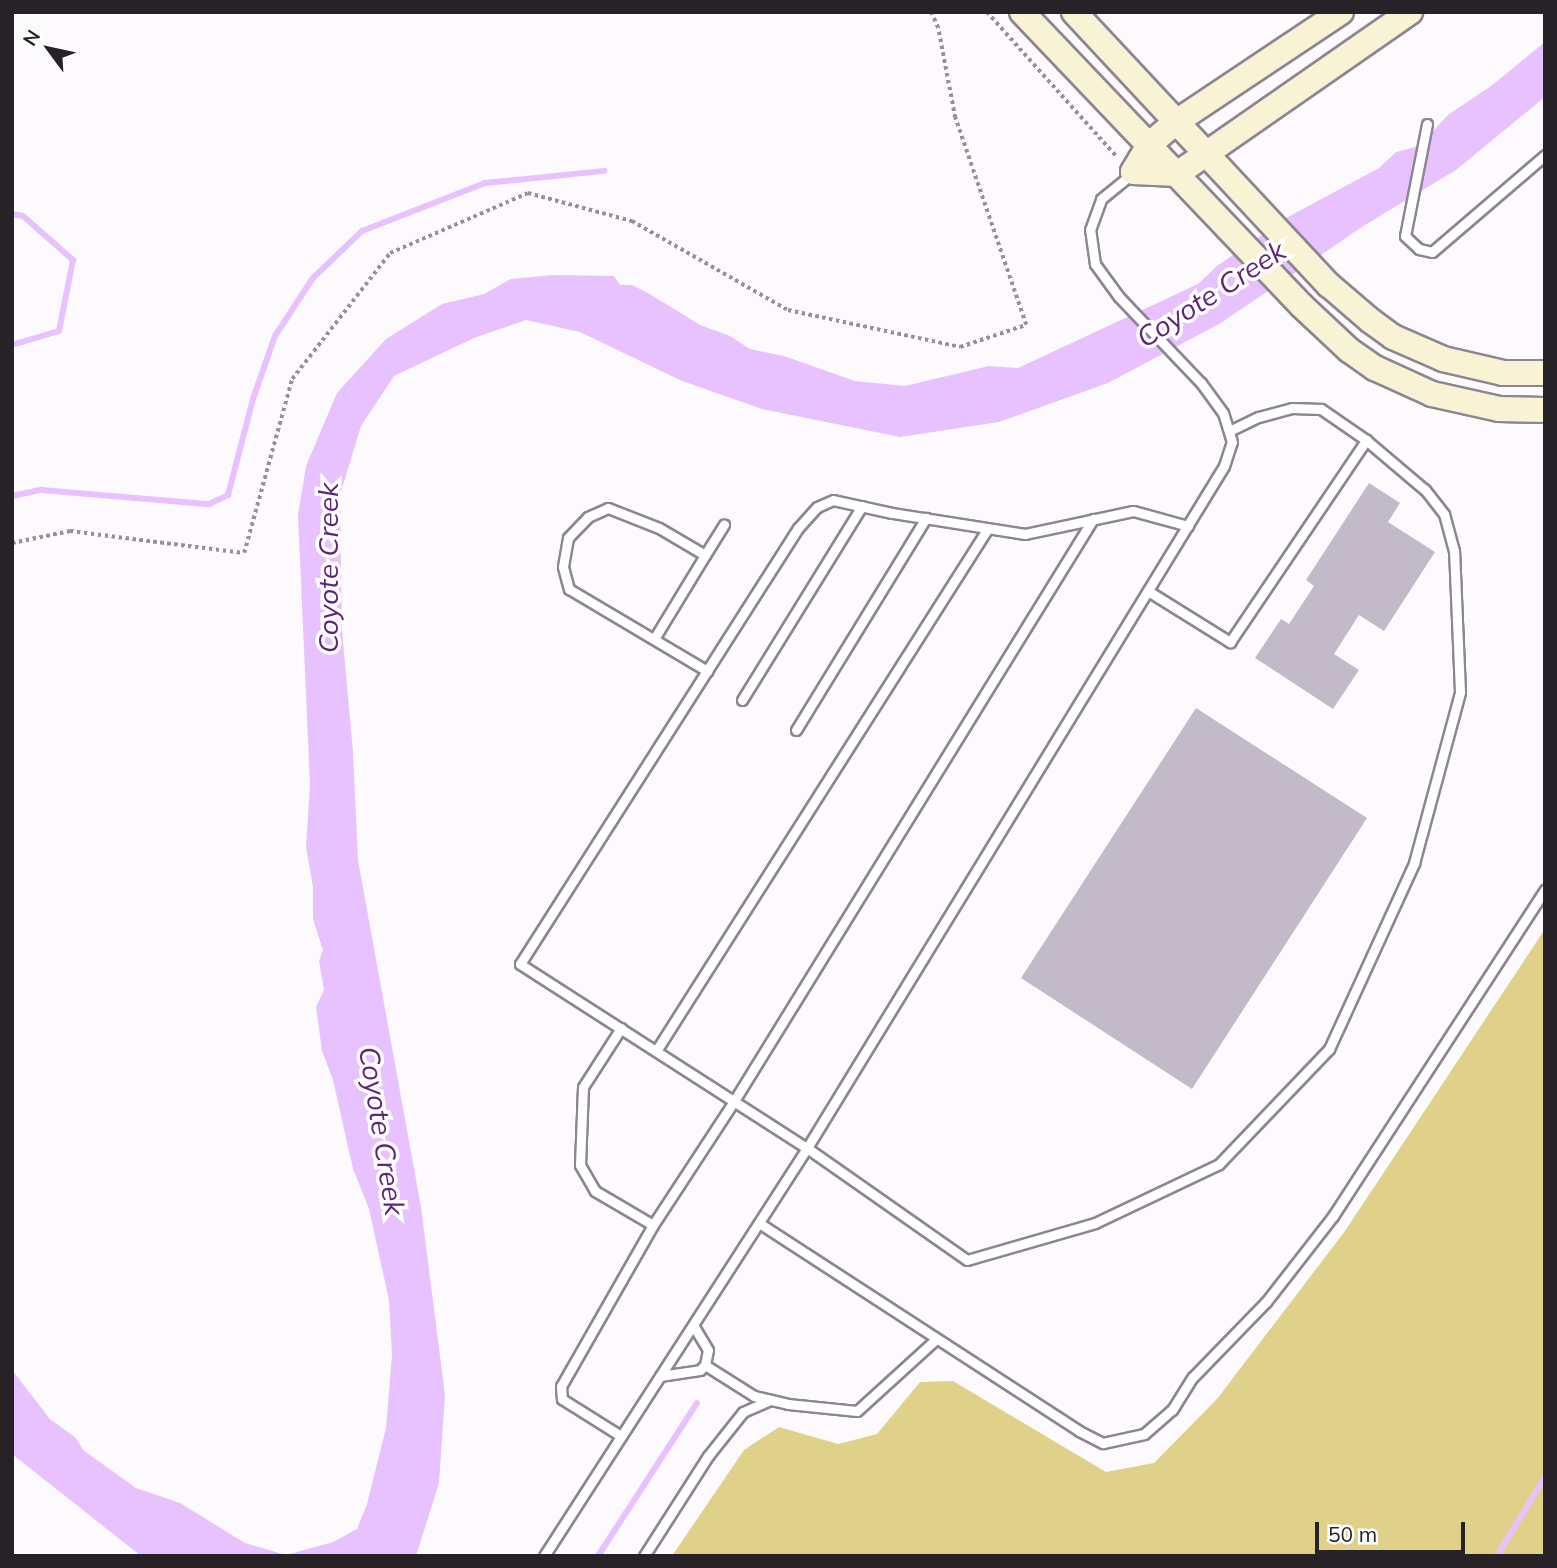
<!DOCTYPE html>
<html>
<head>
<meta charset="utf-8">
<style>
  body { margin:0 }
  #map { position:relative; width:1557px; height:1568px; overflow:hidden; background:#fcfafd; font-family:Mulish,sans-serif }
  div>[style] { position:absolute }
  .green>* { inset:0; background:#e0d18a }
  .water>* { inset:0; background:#e8c2fe }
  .stream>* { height:6px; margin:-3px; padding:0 3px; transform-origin:3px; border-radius:3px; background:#e8c2fe }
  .building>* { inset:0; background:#c2bac8 }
  .path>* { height:3.5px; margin-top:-1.75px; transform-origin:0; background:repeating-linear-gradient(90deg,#959297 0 3.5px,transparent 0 7px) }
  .roads { filter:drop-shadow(2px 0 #8e8592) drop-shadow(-2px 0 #8e8592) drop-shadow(0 2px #8e8592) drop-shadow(0 -2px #8e8592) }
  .service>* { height:9px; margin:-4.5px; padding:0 4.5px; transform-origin:4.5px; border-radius:4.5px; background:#fff }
  .secondary>* { height:24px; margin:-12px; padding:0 12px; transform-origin:12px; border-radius:12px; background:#f9f3d6 }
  span { translate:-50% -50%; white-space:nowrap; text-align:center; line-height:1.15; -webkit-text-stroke:7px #fff; paint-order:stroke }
  .water-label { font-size:28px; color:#60257b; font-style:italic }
  .frame { position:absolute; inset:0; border:14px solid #262228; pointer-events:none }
  .north { position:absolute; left:14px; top:14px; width:70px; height:70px; -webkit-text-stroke:5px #fff; paint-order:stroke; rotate:303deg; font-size:19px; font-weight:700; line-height:28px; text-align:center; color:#262228 }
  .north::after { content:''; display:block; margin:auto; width:24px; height:32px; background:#262228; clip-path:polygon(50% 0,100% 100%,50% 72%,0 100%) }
  .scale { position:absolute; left:1315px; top:1522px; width:150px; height:32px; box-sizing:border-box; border:4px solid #262228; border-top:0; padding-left:9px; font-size:21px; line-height:24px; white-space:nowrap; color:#262228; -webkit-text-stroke:5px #fff; paint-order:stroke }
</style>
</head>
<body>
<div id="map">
  <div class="green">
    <div style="clip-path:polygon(1545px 929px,1545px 1556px,672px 1556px,744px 1450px,779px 1427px,838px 1444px,877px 1434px,920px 1382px,953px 1381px,1106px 1472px,1154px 1463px,1217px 1399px,1345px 1231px)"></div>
  </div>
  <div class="water">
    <div style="clip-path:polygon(1545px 42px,1545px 97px,1456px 170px,1365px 225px,1221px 323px,1108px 383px,999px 422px,900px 437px,762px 409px,682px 381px,580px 332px,526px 320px,474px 338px,394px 376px,361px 426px,340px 495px,342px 630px,353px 752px,358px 860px,421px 1207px,445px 1395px,439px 1483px,416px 1556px,141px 1556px,12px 1454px,12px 1370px,50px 1419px,76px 1438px,83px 1450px,136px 1488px,180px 1503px,245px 1543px,286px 1555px,333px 1542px,357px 1529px,367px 1504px,386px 1428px,392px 1355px,389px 1300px,369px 1209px,353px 1169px,333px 1080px,322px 1051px,316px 1007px,324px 990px,319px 961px,323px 950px,313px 919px,313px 887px,306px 847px,310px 784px,298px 515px,306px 466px,337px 393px,386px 339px,442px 304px,484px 294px,511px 279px,552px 275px,614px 276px,620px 285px,632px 285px,648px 293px,700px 325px,730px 336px,750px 349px,784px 356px,855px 381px,905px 386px,989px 366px,1018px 368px,1198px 284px,1217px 266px,1288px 217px,1379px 168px,1396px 152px,1419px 146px,1448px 115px,1491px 86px)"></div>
  </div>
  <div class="stream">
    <div style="left:12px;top:214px;width:11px;rotate:10deg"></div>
    <div style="left:23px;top:216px;width:67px;rotate:41.3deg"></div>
    <div style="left:73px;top:260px;width:72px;rotate:101.2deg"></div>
    <div style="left:59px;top:331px;width:49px;rotate:163.4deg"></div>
    <div style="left:12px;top:496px;width:30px;rotate:-12deg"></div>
    <div style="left:41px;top:490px;width:169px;rotate:4.8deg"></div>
    <div style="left:209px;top:504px;width:21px;rotate:-25deg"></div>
    <div style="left:228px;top:495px;width:99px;rotate:-75.4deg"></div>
    <div style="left:253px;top:399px;width:67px;rotate:-70.8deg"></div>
    <div style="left:275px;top:336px;width:69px;rotate:-56.8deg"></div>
    <div style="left:313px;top:278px;width:68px;rotate:-43.8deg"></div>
    <div style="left:362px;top:231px;width:132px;rotate:-21.3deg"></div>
    <div style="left:485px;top:183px;width:120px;rotate:-5.8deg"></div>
    <div style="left:598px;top:1556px;width:182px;rotate:-57.1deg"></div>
    <div style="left:1497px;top:1556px;width:92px;rotate:-58.7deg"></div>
  </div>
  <div class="building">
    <div style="clip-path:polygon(1369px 483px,1400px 503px,1388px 522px,1435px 552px,1384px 631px,1359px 615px,1334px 654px,1359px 670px,1333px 709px,1255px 658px,1281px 619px,1289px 624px,1314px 586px,1306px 580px)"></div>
    <div style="clip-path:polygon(1196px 708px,1367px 818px,1192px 1089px,1021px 978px)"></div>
  </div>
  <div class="path">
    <div style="left:987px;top:12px;width:193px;rotate:48.1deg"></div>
    <div style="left:12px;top:543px;width:59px;rotate:-11.7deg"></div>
    <div style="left:70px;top:531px;width:175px;rotate:7.2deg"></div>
    <div style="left:244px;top:553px;width:180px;rotate:-74.6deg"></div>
    <div style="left:292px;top:379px;width:160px;rotate:-52.1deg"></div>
    <div style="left:390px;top:253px;width:150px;rotate:-23.5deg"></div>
    <div style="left:528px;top:193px;width:108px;rotate:15.1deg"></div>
    <div style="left:632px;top:221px;width:180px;rotate:29.7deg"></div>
    <div style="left:788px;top:310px;width:176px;rotate:12.1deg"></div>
    <div style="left:960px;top:347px;width:70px;rotate:-18.4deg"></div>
    <div style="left:1026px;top:325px;width:219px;rotate:-108.9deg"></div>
    <div style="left:955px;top:118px;width:92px;rotate:-100.7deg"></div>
    <div style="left:938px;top:28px;width:17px;rotate:-114deg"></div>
  </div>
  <div class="roads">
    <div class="service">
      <div style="left:1427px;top:124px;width:114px;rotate:101.1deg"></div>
      <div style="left:1405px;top:236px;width:19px;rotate:43deg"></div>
      <div style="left:1419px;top:249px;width:13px;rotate:13deg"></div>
      <div style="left:1432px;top:252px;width:149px;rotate:-40.6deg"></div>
      <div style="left:1188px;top:526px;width:57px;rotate:-164.7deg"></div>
      <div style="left:1133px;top:511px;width:110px;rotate:168deg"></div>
      <div style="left:1025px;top:534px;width:135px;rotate:-171deg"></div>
      <div style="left:892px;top:513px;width:60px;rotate:-167.6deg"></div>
      <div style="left:833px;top:500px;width:17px;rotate:156deg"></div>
      <div style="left:817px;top:507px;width:28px;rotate:132deg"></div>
      <div style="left:798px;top:528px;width:517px;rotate:122.52deg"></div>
      <div style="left:520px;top:964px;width:341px;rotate:32.7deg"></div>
      <div style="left:807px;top:1148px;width:195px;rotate:35deg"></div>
      <div style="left:967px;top:1260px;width:133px;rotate:-16.1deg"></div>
      <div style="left:1095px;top:1223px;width:137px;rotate:-25.4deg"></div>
      <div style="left:1219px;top:1164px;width:159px;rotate:-46.3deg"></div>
      <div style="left:1329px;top:1049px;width:205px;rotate:-65.4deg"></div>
      <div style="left:1414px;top:863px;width:177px;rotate:-74.9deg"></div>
      <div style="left:1460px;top:692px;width:141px;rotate:-92.4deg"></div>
      <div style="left:1454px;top:551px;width:38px;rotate:-105deg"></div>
      <div style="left:1444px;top:514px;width:31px;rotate:-128deg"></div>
      <div style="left:1425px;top:490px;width:77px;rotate:-139.7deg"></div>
      <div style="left:1366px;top:440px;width:55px;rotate:-145.4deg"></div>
      <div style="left:1321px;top:409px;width:29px;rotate:-178deg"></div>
      <div style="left:1292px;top:408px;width:35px;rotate:165deg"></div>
      <div style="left:1258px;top:417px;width:32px;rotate:154deg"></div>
      <div style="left:705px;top:555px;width:36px;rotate:-58deg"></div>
      <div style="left:1148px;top:591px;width:97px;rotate:31.9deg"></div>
      <div style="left:1230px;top:642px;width:244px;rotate:-56deg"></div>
      <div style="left:654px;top:639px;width:98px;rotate:-58.7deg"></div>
      <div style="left:705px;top:555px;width:53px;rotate:-149.6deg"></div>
      <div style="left:659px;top:528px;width:55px;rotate:-158.6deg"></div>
      <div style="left:608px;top:508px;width:22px;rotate:156deg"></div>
      <div style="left:588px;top:517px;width:29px;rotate:134deg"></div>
      <div style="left:568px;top:538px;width:29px;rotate:100deg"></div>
      <div style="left:563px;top:567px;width:23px;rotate:75deg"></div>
      <div style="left:569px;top:589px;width:161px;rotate:30.7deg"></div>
      <div style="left:742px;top:700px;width:228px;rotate:-58.3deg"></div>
      <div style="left:796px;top:730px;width:249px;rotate:-58.5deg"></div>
      <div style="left:621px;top:1028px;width:70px;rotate:122.8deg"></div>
      <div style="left:583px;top:1087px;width:78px;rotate:92.2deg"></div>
      <div style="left:580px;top:1165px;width:30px;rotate:60deg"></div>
      <div style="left:595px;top:1191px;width:67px;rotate:30.4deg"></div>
      <div style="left:653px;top:1225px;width:185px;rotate:119.7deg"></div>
      <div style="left:561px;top:1386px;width:13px;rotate:86deg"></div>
      <div style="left:562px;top:1399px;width:70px;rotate:32.1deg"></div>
      <div style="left:656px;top:1051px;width:619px;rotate:-57.59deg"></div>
      <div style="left:759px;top:1223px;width:382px;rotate:33deg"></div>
      <div style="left:1079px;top:1431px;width:27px;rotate:27deg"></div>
      <div style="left:1103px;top:1443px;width:42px;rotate:-12.4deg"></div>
      <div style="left:1144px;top:1434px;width:37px;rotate:-41deg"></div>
      <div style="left:1172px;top:1410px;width:39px;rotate:-58deg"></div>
      <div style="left:1193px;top:1377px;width:105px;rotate:-45.8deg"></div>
      <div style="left:1266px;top:1302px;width:109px;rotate:-52.1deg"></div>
      <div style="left:1333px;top:1216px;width:389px;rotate:-57deg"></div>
      <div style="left:653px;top:1225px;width:148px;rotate:-56.8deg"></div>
      <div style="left:734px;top:1101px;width:684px;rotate:-58.33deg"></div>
      <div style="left:705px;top:1365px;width:58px;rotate:32.3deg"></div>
      <div style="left:754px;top:1396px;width:35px;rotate:13deg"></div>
      <div style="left:788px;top:1404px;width:69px;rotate:5.8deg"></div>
      <div style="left:857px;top:1411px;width:107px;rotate:-42.3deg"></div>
      <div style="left:660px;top:1376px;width:40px;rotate:-8.5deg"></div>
      <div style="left:700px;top:1370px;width:7px;rotate:-45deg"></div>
      <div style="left:705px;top:1365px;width:15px;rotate:-79deg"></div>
      <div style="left:708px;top:1350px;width:29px;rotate:-121deg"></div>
      <div style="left:544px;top:1556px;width:485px;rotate:-57.2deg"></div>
      <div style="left:807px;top:1148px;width:799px;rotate:-58.56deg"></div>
      <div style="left:1224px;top:466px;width:25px;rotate:-72deg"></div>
      <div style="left:1232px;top:442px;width:30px;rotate:-107deg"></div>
      <div style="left:1223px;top:413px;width:37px;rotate:-126deg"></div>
      <div style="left:1201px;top:383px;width:119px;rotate:-133.6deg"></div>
      <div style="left:1119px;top:297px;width:41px;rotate:-126deg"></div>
      <div style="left:1095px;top:264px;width:34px;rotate:-98deg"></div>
      <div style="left:1090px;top:230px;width:33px;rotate:-70deg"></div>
      <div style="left:1101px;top:199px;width:40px;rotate:-39deg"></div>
      <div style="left:644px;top:1556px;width:119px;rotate:-57.4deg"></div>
      <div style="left:708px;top:1456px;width:56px;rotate:-51.5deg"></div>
      <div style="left:743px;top:1412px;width:30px;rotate:-24deg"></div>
    </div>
    <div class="secondary">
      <div style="left:1022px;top:12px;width:406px;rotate:46.4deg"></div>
      <div style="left:1302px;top:306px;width:64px;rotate:43.1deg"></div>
      <div style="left:1349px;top:350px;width:32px;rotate:35deg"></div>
      <div style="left:1375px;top:368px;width:63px;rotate:24.5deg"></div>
      <div style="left:1432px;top:394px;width:69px;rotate:12.6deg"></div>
      <div style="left:1499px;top:409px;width:46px;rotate:1.2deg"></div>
      <div style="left:1074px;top:12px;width:374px;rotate:47deg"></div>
      <div style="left:1329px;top:285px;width:55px;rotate:40.6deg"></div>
      <div style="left:1371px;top:321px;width:27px;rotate:36deg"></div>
      <div style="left:1393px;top:337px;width:55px;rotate:23.7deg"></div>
      <div style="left:1443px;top:359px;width:62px;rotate:13.1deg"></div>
      <div style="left:1503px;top:373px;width:42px"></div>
      <div style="left:1341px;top:12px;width:198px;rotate:146.3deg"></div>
      <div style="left:1176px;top:122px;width:35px;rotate:140deg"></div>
      <div style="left:1149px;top:145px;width:31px;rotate:121deg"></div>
      <div style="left:1133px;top:172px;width:44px;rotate:2.6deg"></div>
      <div style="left:1177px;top:174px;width:284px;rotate:-34.8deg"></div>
    </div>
  </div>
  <div class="water-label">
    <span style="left:1211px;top:294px;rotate:-33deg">Coyote Creek</span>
    <span style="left:328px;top:568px;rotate:-90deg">Coyote Creek</span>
    <span style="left:382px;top:1131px;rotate:81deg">Coyote Creek</span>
  </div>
  <div class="frame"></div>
  <div class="north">N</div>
  <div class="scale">50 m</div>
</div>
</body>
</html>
